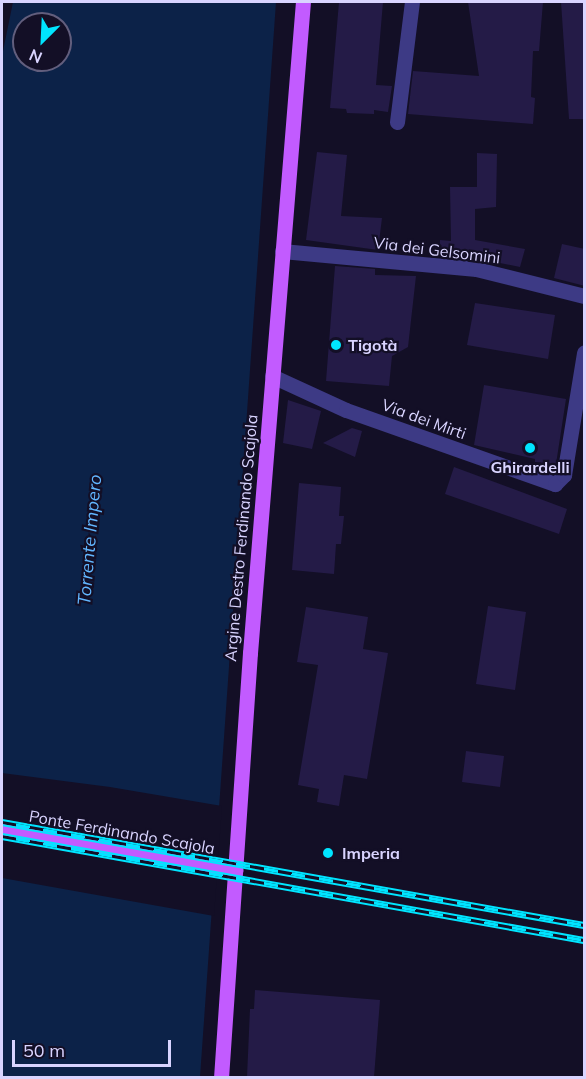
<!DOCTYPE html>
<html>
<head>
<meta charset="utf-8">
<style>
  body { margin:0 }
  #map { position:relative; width:586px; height:1079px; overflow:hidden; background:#130f26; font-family:Mulish,sans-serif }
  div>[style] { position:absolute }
  .water>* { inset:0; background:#0c2248 }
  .pier>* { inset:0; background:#130f26 }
  .building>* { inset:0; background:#241b47 }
  .minor>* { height:15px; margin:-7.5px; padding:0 7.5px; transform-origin:7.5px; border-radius:7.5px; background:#3d3a85 }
  .major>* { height:15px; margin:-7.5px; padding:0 7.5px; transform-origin:7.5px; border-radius:7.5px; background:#c25bff }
  .rail>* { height:7px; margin-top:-3.5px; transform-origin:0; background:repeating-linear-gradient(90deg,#130f26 0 14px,#00e5ff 0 28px); box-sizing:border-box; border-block:2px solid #00e5ff }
  .dots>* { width:16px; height:16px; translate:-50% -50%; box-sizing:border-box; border:3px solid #130f26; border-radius:50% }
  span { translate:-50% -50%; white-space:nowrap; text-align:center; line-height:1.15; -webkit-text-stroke:4.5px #130f26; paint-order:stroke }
  .street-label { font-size:16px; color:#d9d4ff }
  .poi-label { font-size:16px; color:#d9d4ff; font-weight:700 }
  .left { translate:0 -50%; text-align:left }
  .water-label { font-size:18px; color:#62b6ff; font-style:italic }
  .frame { position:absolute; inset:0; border:3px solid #d9d4ff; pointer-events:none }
  .north { position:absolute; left:12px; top:12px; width:60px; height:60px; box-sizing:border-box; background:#130f26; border:2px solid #625e7d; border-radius:50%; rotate:204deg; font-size:16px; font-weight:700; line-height:24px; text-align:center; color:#d9d4ff }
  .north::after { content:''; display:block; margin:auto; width:21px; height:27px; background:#00e5ff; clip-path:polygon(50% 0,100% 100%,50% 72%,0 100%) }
  .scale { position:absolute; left:12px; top:1040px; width:159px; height:27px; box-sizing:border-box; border:3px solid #d9d4ff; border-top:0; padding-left:8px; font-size:18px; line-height:21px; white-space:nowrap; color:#d9d4ff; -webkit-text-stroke:4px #130f26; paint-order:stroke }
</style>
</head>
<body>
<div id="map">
  <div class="water">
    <div style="clip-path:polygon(evenodd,13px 2px,276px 2px,200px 1077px,2px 1078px,2px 56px,13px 2px,24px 24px,60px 24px,60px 60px,24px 60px,24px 24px)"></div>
  </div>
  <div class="pier">
    <div style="clip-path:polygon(2px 773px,110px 787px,222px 806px,214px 916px,2px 878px)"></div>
  </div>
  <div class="building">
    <div style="clip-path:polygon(339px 2px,383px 2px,376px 85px,392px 86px,388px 112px,374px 110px,374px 114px,347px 113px,346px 109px,330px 108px)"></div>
    <div style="clip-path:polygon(468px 2px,543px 2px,539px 51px,533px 51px,531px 97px,535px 98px,533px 124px,408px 114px,413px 71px,479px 76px)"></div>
    <div style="clip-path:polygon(561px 2px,585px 2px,585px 119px,569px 119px)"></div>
    <div style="clip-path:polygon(317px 152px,347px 155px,341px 216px,382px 218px,378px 250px,306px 240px)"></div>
    <div style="clip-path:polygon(477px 153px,497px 154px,496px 207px,475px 209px,475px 240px,525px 249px,520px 267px,485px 260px,439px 256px,440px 240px,451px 241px,450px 187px,477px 187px)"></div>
    <div style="clip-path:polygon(562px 244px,585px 249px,585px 286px,554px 278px)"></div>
    <div style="clip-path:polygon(335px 266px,375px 269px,375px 275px,416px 276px,408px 347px,392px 356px,389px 386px,326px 381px)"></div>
    <div style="clip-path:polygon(475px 303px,555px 315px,548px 359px,467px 345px)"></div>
    <div style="clip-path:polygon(484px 385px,566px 399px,556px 464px,535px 462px,535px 459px,474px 445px)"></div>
    <div style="clip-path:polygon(288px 400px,321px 411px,312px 449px,283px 443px)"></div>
    <div style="clip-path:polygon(352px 428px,362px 431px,355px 457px,323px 443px)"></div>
    <div style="clip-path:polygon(454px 467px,567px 509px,559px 534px,445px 494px)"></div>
    <div style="clip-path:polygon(299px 483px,341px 487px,339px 516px,344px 516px,341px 544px,336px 544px,334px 574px,292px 570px)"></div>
    <div style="clip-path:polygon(488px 606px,526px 612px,515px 690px,476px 684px)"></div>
    <div style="clip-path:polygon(306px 607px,368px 617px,363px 649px,388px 653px,367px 779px,344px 775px,339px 806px,317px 802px,319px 789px,298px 785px,318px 665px,297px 662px)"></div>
    <div style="clip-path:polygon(466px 751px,504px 756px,500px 787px,462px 782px)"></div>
    <div style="clip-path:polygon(255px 990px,380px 1000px,374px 1077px,247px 1077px,250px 1009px,254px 1009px)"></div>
  </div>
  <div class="minor">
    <div style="left:397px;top:122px;width:121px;rotate:-82.9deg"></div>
    <div style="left:282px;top:251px;width:195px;rotate:5.3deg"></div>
    <div style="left:476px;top:269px;width:111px;rotate:14deg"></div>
    <div style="left:272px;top:376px;width:81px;rotate:24.7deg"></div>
    <div style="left:346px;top:410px;width:222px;rotate:19.5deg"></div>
    <div style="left:555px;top:484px;width:13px;rotate:-45deg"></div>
    <div style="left:564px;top:475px;width:124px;rotate:-80.7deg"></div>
  </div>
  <div class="major">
    <div style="left:2px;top:829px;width:237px;rotate:10deg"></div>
    <div style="left:221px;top:1078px;width:426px;rotate:-86.1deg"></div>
    <div style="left:250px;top:653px;width:653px;rotate:-85.35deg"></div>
  </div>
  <div class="rail">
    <div style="left:2px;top:822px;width:591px;rotate:10.04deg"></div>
    <div style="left:2px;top:836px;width:591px;rotate:10.13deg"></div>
  </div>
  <div class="dots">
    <div style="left:336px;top:345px;background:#00e5ff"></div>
    <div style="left:530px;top:448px;background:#00e5ff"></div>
    <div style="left:328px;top:853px;background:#00e5ff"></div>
  </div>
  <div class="street-label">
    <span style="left:437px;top:250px;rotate:7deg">Via dei Gelsomini</span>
    <span style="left:424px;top:419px;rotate:20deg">Via dei Mirti</span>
    <span style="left:241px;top:538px;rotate:-85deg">Argine Destro Ferdinando Scajola</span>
    <span style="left:122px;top:832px;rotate:10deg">Ponte Ferdinando Scajola</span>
  </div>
  <div class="poi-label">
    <span class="left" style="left:348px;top:345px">Tigotà</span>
    <span style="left:530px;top:467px">Ghirardelli</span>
    <span class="left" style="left:342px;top:853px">Imperia</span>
  </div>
  <div class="water-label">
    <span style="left:90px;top:540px;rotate:-85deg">Torrente Impero</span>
  </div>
  <div class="frame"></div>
  <div class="north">N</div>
  <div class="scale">50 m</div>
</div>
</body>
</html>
